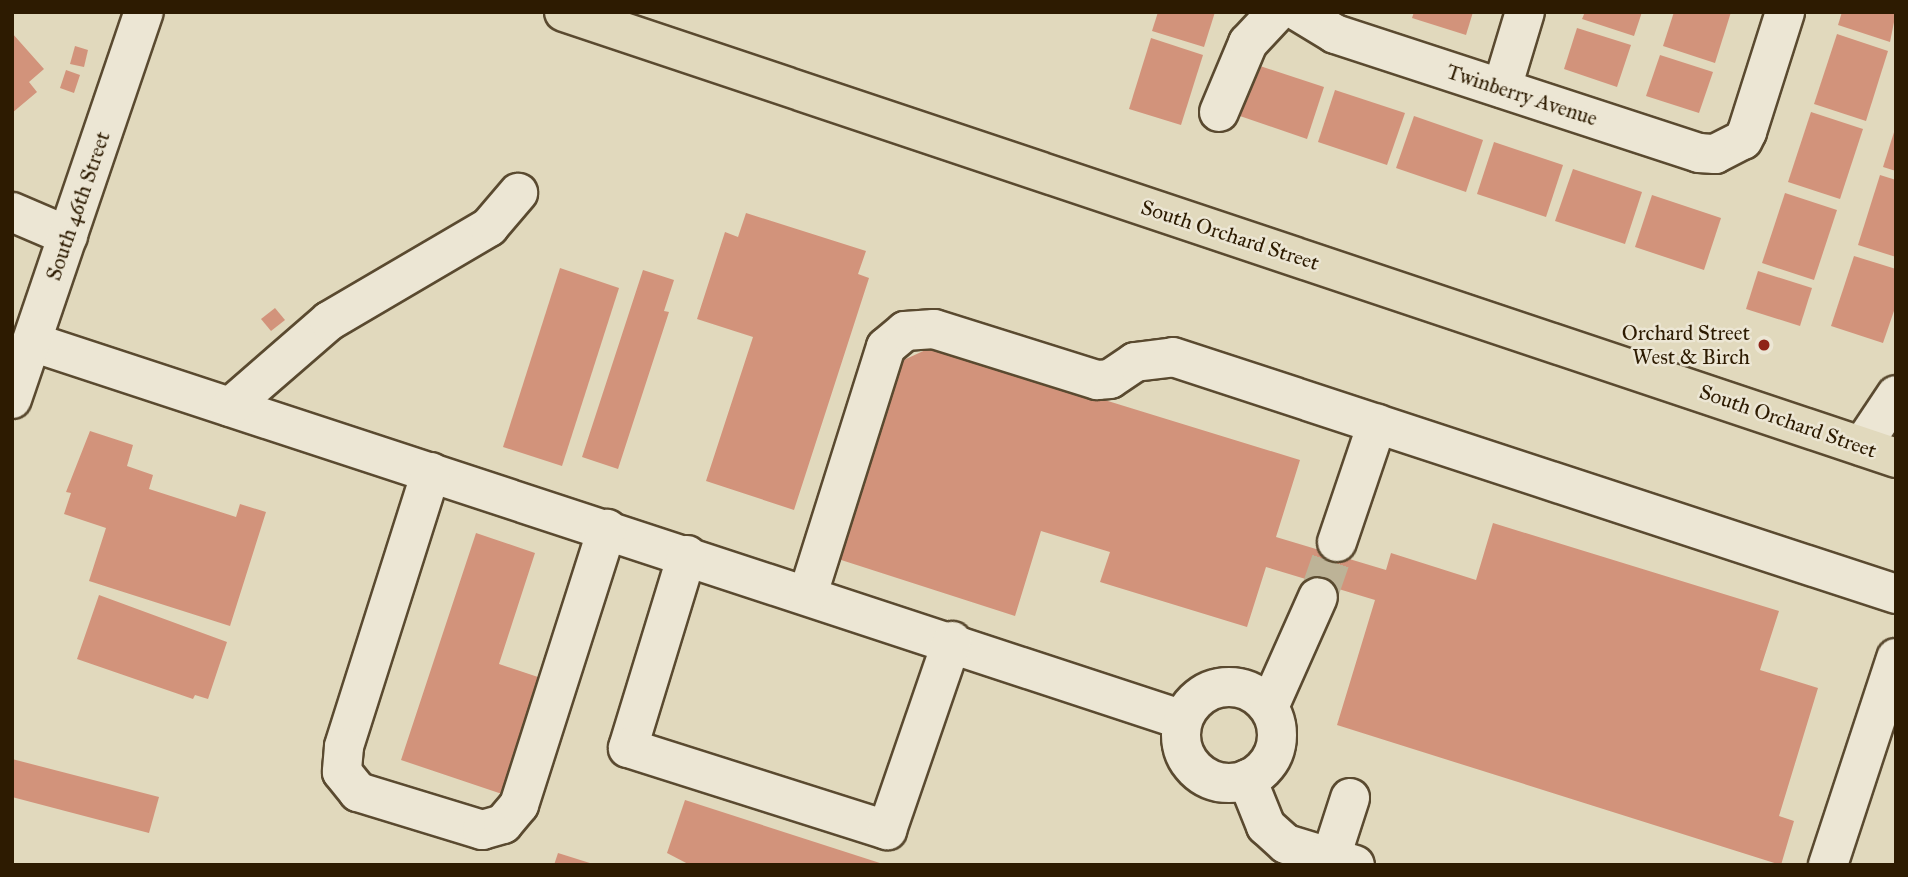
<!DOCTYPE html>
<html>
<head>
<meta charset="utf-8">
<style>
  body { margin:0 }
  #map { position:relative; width:1908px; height:877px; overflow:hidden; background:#e1d9bd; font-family:"IM FELL Great Primer",serif }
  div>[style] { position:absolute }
  .building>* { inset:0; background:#d2937b }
  .minor-tunnel>* { height:38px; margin-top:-19px; transform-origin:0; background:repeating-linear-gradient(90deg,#bdb397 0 38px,transparent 0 57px) }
  .roads { filter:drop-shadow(2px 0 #5a4a30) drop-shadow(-2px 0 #5a4a30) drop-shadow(0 2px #5a4a30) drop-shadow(0 -2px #5a4a30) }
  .minor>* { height:38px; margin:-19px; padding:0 19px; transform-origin:19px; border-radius:19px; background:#ece6d4 }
  .minor>.ring { margin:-19px; padding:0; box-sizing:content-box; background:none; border:38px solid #ece6d4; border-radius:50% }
  .major>* { height:38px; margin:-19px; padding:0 19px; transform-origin:19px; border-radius:19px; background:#e1d9bd }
  .dots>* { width:19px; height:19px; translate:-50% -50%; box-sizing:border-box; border:4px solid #ece6d4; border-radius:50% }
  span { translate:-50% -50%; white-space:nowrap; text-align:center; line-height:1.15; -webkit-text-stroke:5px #ece6d4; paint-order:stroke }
  .street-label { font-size:21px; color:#2d1b01 }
  .poi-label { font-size:21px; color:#2d1b01 }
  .right { translate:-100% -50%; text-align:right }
  .frame { position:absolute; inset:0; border:14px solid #2d1b01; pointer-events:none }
</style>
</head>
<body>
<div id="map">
  <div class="building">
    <div style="clip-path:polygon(1158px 12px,1215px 12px,1204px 47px,1152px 31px)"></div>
    <div style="clip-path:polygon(1414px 12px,1473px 12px,1466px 35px,1412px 18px)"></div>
    <div style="clip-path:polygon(1585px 12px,1642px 12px,1634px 36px,1582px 19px)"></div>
    <div style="clip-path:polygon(1674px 12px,1731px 12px,1715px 63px,1663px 46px)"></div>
    <div style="clip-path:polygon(1842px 12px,1896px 12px,1890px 42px,1838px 25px)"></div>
    <div style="clip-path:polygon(1577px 28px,1631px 45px,1617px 87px,1564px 69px)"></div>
    <div style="clip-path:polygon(12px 33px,44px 69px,29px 82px,37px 92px,12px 113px)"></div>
    <div style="clip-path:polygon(1837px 34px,1888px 51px,1866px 121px,1814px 104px)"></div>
    <div style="clip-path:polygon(1151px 38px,1203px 55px,1181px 125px,1129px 109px)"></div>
    <div style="clip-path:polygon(75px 46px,88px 50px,84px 67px,70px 64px)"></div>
    <div style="clip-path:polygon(1660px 55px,1713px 72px,1699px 113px,1646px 96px)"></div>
    <div style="clip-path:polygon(1254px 64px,1324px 87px,1307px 139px,1237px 115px)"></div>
    <div style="clip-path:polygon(66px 70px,80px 75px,74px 93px,60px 88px)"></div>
    <div style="clip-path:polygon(1335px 90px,1405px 113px,1387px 165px,1318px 142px)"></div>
    <div style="clip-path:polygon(1811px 112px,1863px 129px,1840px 199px,1788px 182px)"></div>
    <div style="clip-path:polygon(1414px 116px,1483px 140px,1466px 192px,1396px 168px)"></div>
    <div style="clip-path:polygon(1895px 129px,1896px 129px,1896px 171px,1883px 167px)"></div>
    <div style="clip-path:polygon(1494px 142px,1563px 165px,1546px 217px,1477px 194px)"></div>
    <div style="clip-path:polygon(1573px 169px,1642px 192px,1625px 244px,1555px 221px)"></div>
    <div style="clip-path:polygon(1880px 175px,1896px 180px,1896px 257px,1858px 245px)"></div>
    <div style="clip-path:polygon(1785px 193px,1837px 210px,1814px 280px,1762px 263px)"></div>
    <div style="clip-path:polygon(1652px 195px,1721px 218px,1704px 270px,1635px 247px)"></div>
    <div style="clip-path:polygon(746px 213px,866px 251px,858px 274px,869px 278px,794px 510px,706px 481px,753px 337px,697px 319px,725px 232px,738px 237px)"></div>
    <div style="clip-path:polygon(1854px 256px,1896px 269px,1896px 305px,1883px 343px,1831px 326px)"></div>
    <div style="clip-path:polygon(560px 268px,619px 288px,562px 466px,503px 447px)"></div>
    <div style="clip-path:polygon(643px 270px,674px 280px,664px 311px,669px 312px,618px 469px,582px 457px)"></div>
    <div style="clip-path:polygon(1758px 271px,1812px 288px,1800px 326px,1746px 309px)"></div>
    <div style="clip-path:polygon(275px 308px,285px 320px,271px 331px,261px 319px)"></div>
    <div style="clip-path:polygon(932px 347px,1300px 460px,1276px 537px,1386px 570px,1391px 553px,1476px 580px,1493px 523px,1779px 611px,1760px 670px,1818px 688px,1779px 816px,1794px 821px,1781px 865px,1337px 725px,1375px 600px,1266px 567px,1247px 627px,1100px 582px,1110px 552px,1041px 531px,1015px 616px,835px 558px,895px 364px)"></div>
    <div style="clip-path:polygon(90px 431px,133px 445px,127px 466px,153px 475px,149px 489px,236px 517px,240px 504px,266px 512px,230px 626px,89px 581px,106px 528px,64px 514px,71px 493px,66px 492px)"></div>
    <div style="clip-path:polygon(476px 533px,535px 553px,499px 664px,547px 680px,529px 715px,502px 794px,401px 760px)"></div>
    <div style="clip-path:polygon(99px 595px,227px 642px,208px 699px,195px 695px,193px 699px,77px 659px)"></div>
    <div style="clip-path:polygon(12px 759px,159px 797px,149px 833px,12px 797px)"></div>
    <div style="clip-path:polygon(685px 800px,883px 864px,883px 865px,690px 865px,667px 853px)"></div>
    <div style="clip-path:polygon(558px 853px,593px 864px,593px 865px,554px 865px)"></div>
  </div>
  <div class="minor-tunnel">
    <div style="left:1318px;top:597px;width:58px;rotate:-70.9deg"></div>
  </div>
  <div class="roads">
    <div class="minor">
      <div style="left:1299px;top:12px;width:42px;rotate:31.4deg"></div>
      <div style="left:1335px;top:34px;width:383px;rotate:18.1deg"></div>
      <div style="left:1699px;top:153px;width:16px;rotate:4deg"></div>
      <div style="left:1715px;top:154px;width:31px;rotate:-27deg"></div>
      <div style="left:1743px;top:140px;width:9px;rotate:-63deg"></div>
      <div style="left:1747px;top:132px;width:126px;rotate:-72.4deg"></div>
      <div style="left:1502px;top:88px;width:79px;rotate:-73.2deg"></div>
      <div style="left:1219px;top:112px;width:75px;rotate:-67.2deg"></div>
      <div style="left:1248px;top:43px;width:42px;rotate:-46.9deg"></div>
      <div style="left:12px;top:212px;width:61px;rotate:23.2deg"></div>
      <div style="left:32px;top:342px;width:1211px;rotate:18.18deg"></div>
      <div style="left:12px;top:399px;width:409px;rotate:-71.2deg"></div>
      <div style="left:230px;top:407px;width:131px;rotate:-41deg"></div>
      <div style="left:329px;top:321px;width:186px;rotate:-30.4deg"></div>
      <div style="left:489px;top:227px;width:45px;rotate:-49.5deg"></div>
      <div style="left:1862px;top:446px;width:61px;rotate:-56.3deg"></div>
      <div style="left:431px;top:472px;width:288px;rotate:107.6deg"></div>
      <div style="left:344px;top:747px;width:25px;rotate:95deg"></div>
      <div style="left:342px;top:772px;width:26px;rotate:51deg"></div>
      <div style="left:358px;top:792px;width:130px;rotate:17deg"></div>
      <div style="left:482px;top:830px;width:22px;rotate:-16deg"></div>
      <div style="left:503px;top:824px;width:25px;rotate:-50deg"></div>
      <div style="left:519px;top:805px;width:290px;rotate:-72.3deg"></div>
      <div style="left:1337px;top:542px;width:125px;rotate:-71.3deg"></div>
      <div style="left:687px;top:555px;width:202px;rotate:107deg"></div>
      <div style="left:628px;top:748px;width:272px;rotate:17.6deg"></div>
      <div style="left:887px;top:830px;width:200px;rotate:-71deg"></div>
      <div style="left:808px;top:594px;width:259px;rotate:-72.5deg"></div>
      <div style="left:886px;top:347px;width:25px;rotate:-40deg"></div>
      <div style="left:905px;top:331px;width:29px;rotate:-4deg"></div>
      <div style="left:934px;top:329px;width:171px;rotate:17.4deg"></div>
      <div style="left:1097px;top:380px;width:13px;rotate:-4deg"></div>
      <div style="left:1110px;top:379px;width:30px;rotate:-34deg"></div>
      <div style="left:1135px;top:362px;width:38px;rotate:-7deg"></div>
      <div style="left:1173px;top:357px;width:761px;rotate:18.15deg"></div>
      <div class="ring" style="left:1181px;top:687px;width:58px;height:58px"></div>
      <div style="left:1269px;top:707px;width:120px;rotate:-66deg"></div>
      <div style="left:1247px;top:779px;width:51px;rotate:68deg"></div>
      <div style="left:1266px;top:826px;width:27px;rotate:42deg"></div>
      <div style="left:1286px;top:844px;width:72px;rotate:16.9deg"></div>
      <div style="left:1331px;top:857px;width:62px;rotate:-72.1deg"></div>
      <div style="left:1828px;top:865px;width:218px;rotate:-71.8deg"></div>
    </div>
    <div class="major">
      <div style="left:564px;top:12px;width:1405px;rotate:18.51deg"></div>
    </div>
  </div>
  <div class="dots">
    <div style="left:1764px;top:345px;background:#8f2418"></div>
  </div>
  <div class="street-label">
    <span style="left:1522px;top:95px;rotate:18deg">Twinberry Avenue</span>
    <span style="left:78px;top:206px;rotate:-71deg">South 46th Street</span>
    <span style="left:1230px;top:235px;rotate:18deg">South Orchard Street</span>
    <span style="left:1788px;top:421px;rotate:19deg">South Orchard Street</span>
  </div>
  <div class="poi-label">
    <span class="right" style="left:1750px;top:345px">Orchard Street<br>West &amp; Birch</span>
  </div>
  <div class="frame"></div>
</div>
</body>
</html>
